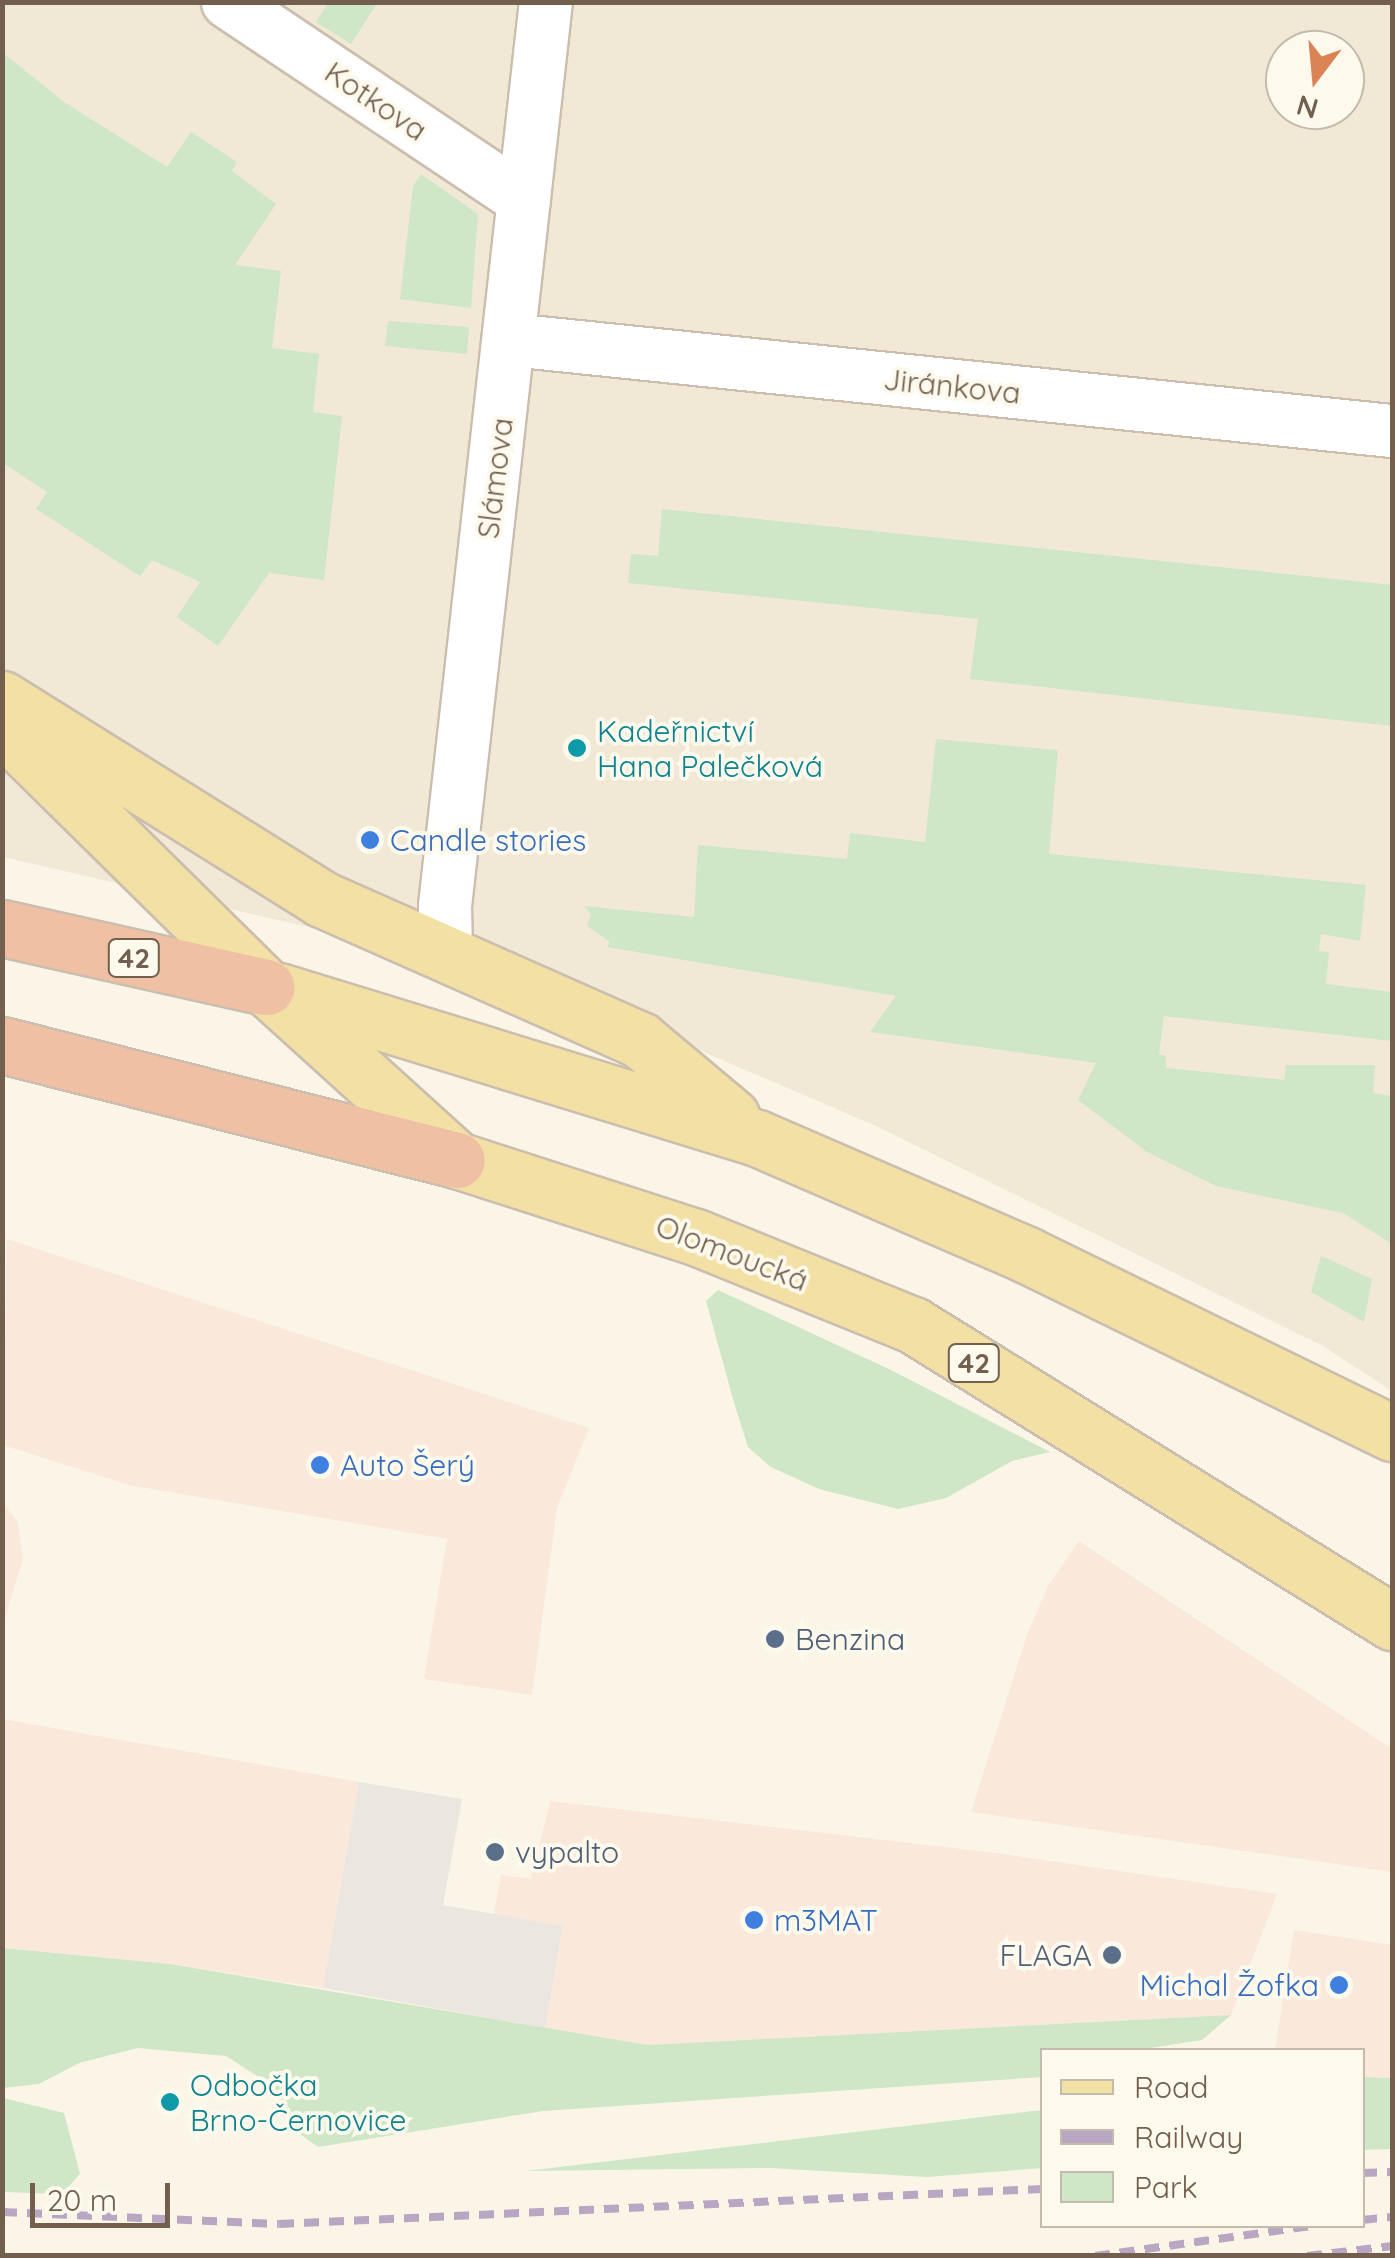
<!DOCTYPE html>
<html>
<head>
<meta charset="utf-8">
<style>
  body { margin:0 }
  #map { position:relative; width:1395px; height:2258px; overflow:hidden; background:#faf5e7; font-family:Quicksand,sans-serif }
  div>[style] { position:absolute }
  .residential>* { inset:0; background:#f1e8d6 }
  .commercial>* { inset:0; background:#fae8db }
  .industrial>* { inset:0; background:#ebe7e0 }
  .green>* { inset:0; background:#cfe7c6 }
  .roads { filter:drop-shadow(2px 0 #cbbeae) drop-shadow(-2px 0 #cbbeae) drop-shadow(0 2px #cbbeae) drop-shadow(0 -2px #cbbeae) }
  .street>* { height:52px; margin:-26px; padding:0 26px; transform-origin:26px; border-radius:26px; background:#fff }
  .primary>* { height:55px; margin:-27.5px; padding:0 27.5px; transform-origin:27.5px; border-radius:27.5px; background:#f3e0a5 }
  .highway>* { height:55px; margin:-27.5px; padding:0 27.5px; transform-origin:27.5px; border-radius:27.5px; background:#efc0a3 }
  .rail>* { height:8px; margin-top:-4px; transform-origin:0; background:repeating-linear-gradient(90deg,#b9a6c3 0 15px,transparent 0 25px) }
  .dots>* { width:28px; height:28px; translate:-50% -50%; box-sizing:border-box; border:5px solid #fdf9ed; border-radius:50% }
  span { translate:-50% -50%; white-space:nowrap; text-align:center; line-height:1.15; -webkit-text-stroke:8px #fdf9ed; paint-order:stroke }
  .shield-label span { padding:2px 8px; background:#fdf9ed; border:2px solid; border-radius:8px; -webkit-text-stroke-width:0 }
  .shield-label { font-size:28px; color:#725f4d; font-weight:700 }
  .street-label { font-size:30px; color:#725f4d }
  .culture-label { font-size:30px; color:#0d838f }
  .left { translate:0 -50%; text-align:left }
  .shop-label { font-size:30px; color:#366cbe }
  .right { translate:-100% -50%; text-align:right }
  .service-label { font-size:30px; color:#4e5e75 }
  .frame { position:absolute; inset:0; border:5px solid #725f4d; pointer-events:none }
  .legend { position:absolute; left:1040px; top:2048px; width:325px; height:180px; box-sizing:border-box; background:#fdf9ed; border:2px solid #c5bbad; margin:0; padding:12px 18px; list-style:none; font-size:30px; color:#725f4d }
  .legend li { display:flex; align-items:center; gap:20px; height:50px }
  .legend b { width:50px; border:2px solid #c5bbad }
  .north { position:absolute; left:1265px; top:30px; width:100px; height:100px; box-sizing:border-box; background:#fdf9ed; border:2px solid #c5bbad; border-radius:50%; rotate:196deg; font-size:28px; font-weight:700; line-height:40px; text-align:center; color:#725f4d }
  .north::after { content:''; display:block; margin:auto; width:35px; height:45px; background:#da8456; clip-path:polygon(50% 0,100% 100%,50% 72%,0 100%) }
  .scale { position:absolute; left:30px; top:2183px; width:140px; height:45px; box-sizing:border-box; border:5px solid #725f4d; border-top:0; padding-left:12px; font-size:30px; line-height:35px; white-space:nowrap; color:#725f4d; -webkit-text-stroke:8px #fdf9ed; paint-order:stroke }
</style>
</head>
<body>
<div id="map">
  <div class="residential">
    <div style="clip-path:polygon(evenodd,3px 3px,1392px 3px,1392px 1391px,1323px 1346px,876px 1126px,531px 978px,3px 857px,3px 3px,1285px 50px,1345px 50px,1345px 110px,1285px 110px,1285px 50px)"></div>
  </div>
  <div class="commercial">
    <div style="clip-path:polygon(7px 1239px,589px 1428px,557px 1508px,532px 1695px,424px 1679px,447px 1539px,129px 1485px,3px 1445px)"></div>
    <div style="clip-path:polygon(3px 1503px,18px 1523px,23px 1559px,3px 1624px)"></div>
    <div style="clip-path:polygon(1079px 1541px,1392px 1749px,1392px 1872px,971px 1812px,1027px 1635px,1049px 1584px)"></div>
    <div style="clip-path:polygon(2px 1719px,359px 1782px,323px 1988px,170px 1964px,3px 1948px)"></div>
    <div style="clip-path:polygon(550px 1801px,996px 1853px,1277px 1894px,1231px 2015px,647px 2045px,545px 2028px,563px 1927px,494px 1914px,501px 1875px,531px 1879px)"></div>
    <div style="clip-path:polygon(1294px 1930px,1392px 1945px,1392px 2078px,1363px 2077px,1362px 2050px,1275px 2050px)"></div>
  </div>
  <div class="industrial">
    <div style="clip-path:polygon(359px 1782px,462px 1799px,443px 1905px,563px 1926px,545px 2028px,323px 1988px)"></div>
  </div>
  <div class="green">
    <div style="clip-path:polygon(329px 2px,377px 2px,377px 3px,351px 44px,316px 22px)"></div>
    <div style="clip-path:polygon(2px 52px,64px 102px,167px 167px,191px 132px,237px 162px,232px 171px,276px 204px,235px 265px,281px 271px,272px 348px,319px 354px,313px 412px,342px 416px,324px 580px,269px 573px,218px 646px,177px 617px,200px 582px,152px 560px,140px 576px,36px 509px,47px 492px,3px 463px)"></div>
    <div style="clip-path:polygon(421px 174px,478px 214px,471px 308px,400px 299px,413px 186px)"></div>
    <div style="clip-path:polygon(388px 321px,469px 327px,467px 354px,385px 346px)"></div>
    <div style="clip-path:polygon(662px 509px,1392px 585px,1392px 726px,970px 679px,978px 619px,628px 583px,631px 554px,658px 556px)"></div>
    <div style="clip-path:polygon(936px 739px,1058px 750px,1049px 854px,1366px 885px,1360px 941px,1321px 934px,1319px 951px,1329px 952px,1326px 984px,1392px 992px,1392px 1041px,1164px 1016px,1159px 1054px,1166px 1056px,1166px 1068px,1284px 1080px,1286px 1065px,1375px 1065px,1373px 1093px,1392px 1096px,1392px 1244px,1343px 1213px,1216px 1186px,1147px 1152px,1078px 1100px,1096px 1063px,870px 1032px,896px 996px,607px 947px,610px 942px,587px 926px,591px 914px,584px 906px,694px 917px,698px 845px,847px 859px,850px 833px,925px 842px)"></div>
    <div style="clip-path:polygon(1321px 1256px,1372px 1279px,1364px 1322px,1311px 1292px)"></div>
    <div style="clip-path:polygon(718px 1290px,891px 1370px,1050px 1452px,1012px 1461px,946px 1498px,898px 1509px,819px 1489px,771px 1467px,748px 1447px,735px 1406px,706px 1301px)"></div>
    <div style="clip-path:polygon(3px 1948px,170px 1964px,647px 2045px,1231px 2015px,1202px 2040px,1137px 2050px,1042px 2050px,1042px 2077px,543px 2111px,318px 2147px,289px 2126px,271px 2085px,226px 2056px,138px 2048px,79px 2063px,39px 2084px,3px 2088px)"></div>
    <div style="clip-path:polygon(1363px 2077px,1392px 2078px,1392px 2149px,1363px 2150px)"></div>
    <div style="clip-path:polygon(3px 2098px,64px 2113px,80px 2174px,62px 2194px,3px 2192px)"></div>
    <div style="clip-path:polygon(1042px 2110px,1042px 2168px,927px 2177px,771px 2168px,526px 2171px)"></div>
  </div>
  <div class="roads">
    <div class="street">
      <div style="left:228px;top:2px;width:356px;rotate:33.8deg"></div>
      <div style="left:511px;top:340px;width:886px;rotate:5.9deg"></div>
      <div style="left:446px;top:953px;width:47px;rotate:-91.2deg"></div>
      <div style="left:445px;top:906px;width:910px;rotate:-83.63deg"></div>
    </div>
    <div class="primary">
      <div style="left:2px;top:699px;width:377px;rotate:32deg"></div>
      <div style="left:322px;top:899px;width:348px;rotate:23.9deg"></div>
      <div style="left:640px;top:1040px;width:119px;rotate:39.9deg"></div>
      <div style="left:2px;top:727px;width:371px;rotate:44.6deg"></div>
      <div style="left:266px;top:987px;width:258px;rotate:42.2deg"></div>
      <div style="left:457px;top:1160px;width:251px;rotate:17.9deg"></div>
      <div style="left:696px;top:1237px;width:234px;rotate:22.1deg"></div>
      <div style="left:913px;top:1325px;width:564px;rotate:31.8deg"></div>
      <div style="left:279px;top:991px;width:500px;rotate:17.09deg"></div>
      <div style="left:757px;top:1138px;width:294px;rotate:23.4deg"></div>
      <div style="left:1027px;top:1255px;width:406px;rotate:26deg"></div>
    </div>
    <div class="highway">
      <div style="left:2px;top:928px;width:271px;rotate:12.6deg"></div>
      <div style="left:2px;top:1045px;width:469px;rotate:14.2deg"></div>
    </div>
  </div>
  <div class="rail">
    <div style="left:1362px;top:2173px;width:30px;rotate:-2deg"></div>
    <div style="left:2px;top:2212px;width:277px;rotate:2.5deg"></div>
    <div style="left:279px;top:2224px;width:764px;rotate:-2.63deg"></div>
    <div style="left:1362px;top:2220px;width:30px;rotate:-6deg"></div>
    <div style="left:1095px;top:2256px;width:218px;rotate:-7.9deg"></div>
    <div style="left:1307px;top:2256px;width:86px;rotate:-6.7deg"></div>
  </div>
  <div class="dots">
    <div style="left:577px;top:748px;background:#0f9aa8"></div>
    <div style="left:370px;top:840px;background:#3f7fe0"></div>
    <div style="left:320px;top:1465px;background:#3f7fe0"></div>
    <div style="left:775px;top:1639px;background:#5c6f8a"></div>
    <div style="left:495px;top:1852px;background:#5c6f8a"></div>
    <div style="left:754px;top:1920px;background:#3f7fe0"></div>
    <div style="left:1112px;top:1955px;background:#5c6f8a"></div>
    <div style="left:1339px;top:1985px;background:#3f7fe0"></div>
    <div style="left:170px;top:2102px;background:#0f9aa8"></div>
  </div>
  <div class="shield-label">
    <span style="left:134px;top:958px">42</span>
    <span style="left:974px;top:1363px">42</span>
  </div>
  <div class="street-label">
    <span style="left:376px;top:101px;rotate:34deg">Kotkova</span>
    <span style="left:952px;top:386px;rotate:6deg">Jiránkova</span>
    <span style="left:495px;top:478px;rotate:-83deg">Slámova</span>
    <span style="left:732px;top:1253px;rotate:21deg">Olomoucká</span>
  </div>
  <div class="culture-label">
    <span class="left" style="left:597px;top:748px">Kadeřnictví<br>Hana Palečková</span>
    <span class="left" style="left:190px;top:2102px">Odbočka<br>Brno-Černovice</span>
  </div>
  <div class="shop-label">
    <span class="left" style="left:390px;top:840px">Candle stories</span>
    <span class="left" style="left:340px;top:1465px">Auto Šerý</span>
    <span class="left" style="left:774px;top:1920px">m3MAT</span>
    <span class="right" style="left:1319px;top:1985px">Michal Žofka</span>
  </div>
  <div class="service-label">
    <span class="left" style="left:795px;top:1639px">Benzina</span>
    <span class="left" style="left:515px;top:1852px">vypalto</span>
    <span class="right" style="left:1092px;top:1955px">FLAGA</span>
  </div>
  <div class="frame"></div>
  <ul class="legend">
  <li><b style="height:12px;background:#f3e0a5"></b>Road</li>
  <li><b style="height:12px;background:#b9a6c3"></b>Railway</li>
  <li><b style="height:28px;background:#cfe7c6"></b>Park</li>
  </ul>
  <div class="north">N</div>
  <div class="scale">20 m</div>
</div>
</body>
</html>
